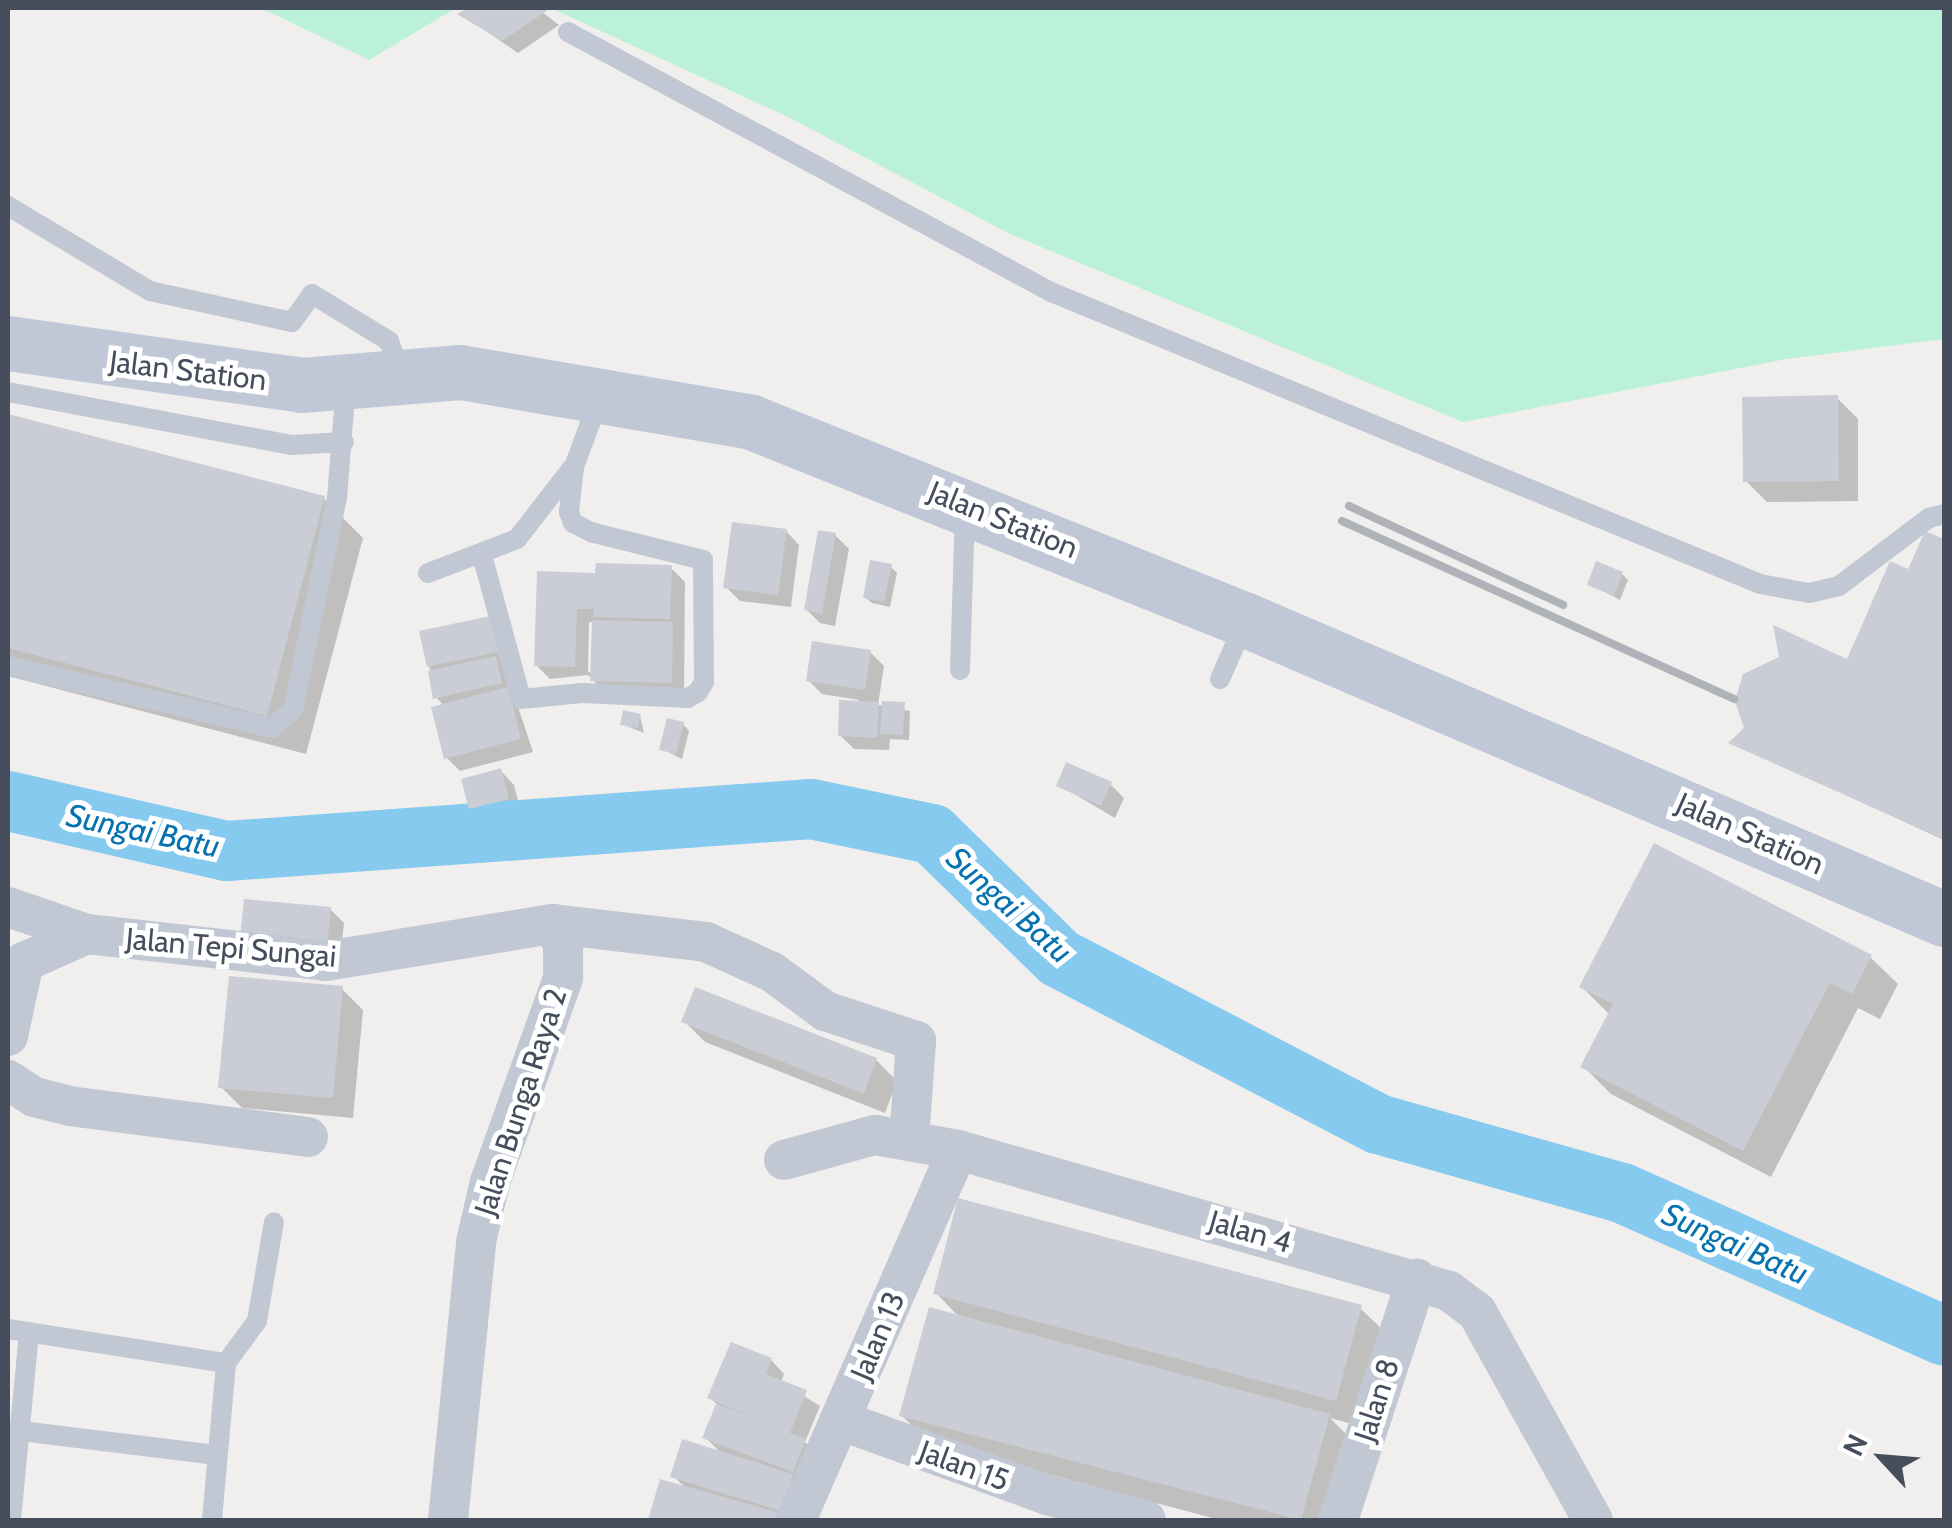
<!DOCTYPE html>
<html>
<head>
<meta charset="utf-8">
<style>
  body { margin:0 }
  #map { position:relative; width:1952px; height:1528px; overflow:hidden; background:#f1efee; font-family:Cabin,sans-serif }
  div>[style] { position:absolute }
  .green>* { inset:0; background:#bbf1d8 }
  .shadow>* { inset:0; background:#0003 }
  .river>* { height:60px; margin:-30px; padding:0 30px; transform-origin:30px; border-radius:30px; background:#86caf0 }
  .building>* { inset:0; background:#cacdd5 }
  .lane>* { height:20px; margin:-10px; padding:0 10px; transform-origin:10px; border-radius:10px; background:#c1c8d4 }
  .street>* { height:40px; margin:-20px; padding:0 20px; transform-origin:20px; border-radius:20px; background:#c1c8d4 }
  .secondary>* { height:55px; margin:-27.5px; padding:0 27.5px; transform-origin:27.5px; border-radius:27.5px; background:#c0c8d8 }
  .rail>* { height:8px; margin:-4px; padding:0 4px; transform-origin:4px; border-radius:4px; background:#b0b2b9 }
  span { translate:-50% -50%; white-space:nowrap; text-align:center; line-height:1.15; -webkit-text-stroke:10px #fff; paint-order:stroke }
  .street-label { font-size:30px; color:#464e5d }
  .water-label { font-size:32px; color:#0673b0; font-style:italic }
  .frame { position:absolute; inset:0; border:10px solid #464e5d; pointer-events:none }
  .north { position:absolute; left:1832px; top:1408px; width:100px; height:100px; -webkit-text-stroke:8px #fff; paint-order:stroke; rotate:296deg; font-size:28px; font-weight:700; line-height:40px; text-align:center; color:#464e5d }
  .north::after { content:''; display:block; margin:auto; width:35px; height:45px; background:#464e5d; clip-path:polygon(50% 0,100% 100%,50% 72%,0 100%) }
</style>
</head>
<body>
<div id="map">
  <div class="green">
    <div style="clip-path:polygon(261px 8px,456px 8px,369px 60px)"></div>
    <div style="clip-path:polygon(551px 8px,1944px 8px,1944px 339px,1786px 359px,1463px 422px,1010px 234px,790px 118px)"></div>
  </div>
  <div class="shadow">
    <div style="clip-path:polygon(473px 8px,537px 8px,559px 25px,518px 53px,461px 14px)"></div>
    <div style="clip-path:polygon(1837px 398px,1858px 419px,1858px 501px,1767px 502px,1746px 481px)"></div>
    <div style="clip-path:polygon(8px 416px,323px 498px,363px 538px,306px 754px,8px 676px)"></div>
    <div style="clip-path:polygon(786px 531px,799px 545px,791px 607px,740px 601px,726px 587px)"></div>
    <div style="clip-path:polygon(1926px 534px,1944px 542px,1944px 840px,1732px 743px,1747px 728px,1739px 714px,1745px 676px,1849px 660px,1909px 572px)"></div>
    <div style="clip-path:polygon(835px 535px,849px 549px,835px 626px,820px 623px,806px 609px)"></div>
    <div style="clip-path:polygon(891px 567px,897px 573px,890px 607px,872px 603px,865px 597px)"></div>
    <div style="clip-path:polygon(evenodd,671px 568px,685px 582px,684px 696px,606px 694px,588px 675px,550px 679px,536px 665px,598px 576px,671px 568px,589px 622px,595px 622px,593px 672px,588px 672px,589px 622px)"></div>
    <div style="clip-path:polygon(1622px 574px,1628px 580px,1620px 600px,1590px 584px)"></div>
    <div style="clip-path:polygon(489px 619px,533px 752px,460px 771px,446px 757px,444px 706px,436px 697px,429px 665px)"></div>
    <div style="clip-path:polygon(870px 652px,884px 666px,878px 705px,910px 711px,909px 740px,890px 739px,889px 750px,854px 749px,840px 735px,859px 700px,822px 694px,808px 680px)"></div>
    <div style="clip-path:polygon(640px 716px,644px 733px,622px 724px)"></div>
    <div style="clip-path:polygon(683px 724px,689px 731px,682px 759px,662px 749px)"></div>
    <div style="clip-path:polygon(501px 771px,514px 785px,521px 812px,485px 821px,471px 807px)"></div>
    <div style="clip-path:polygon(1110px 784px,1124px 798px,1115px 818px,1059px 785px)"></div>
    <div style="clip-path:polygon(330px 909px,344px 923px,340px 960px,256px 952px)"></div>
    <div style="clip-path:polygon(1870px 957px,1898px 984px,1880px 1019px,1858px 1008px,1771px 1177px,1611px 1094px,1584px 1067px,1610px 1015px,1582px 987px)"></div>
    <div style="clip-path:polygon(342px 989px,363px 1010px,353px 1118px,242px 1108px,221px 1087px)"></div>
    <div style="clip-path:polygon(684px 1021px,876px 1060px,897px 1081px,885px 1113px,705px 1042px)"></div>
    <div style="clip-path:polygon(936px 1293px,1360px 1308px,1388px 1335px,1363px 1427px,1330px 1418px,1356px 1444px,1335px 1520px,1220px 1520px,930px 1443px,902px 1416px,961px 1319px)"></div>
    <div style="clip-path:polygon(771px 1360px,784px 1374px,781px 1382px,820px 1406px,805px 1442px,819px 1455px,784px 1520px,650px 1520px,662px 1482px,687px 1489px,673px 1476px,722px 1454px,705px 1437px,718px 1405px,710px 1398px)"></div>
  </div>
  <div class="river">
    <div style="left:8px;top:801px;width:225px;rotate:12.9deg"></div>
    <div style="left:227px;top:851px;width:586px;rotate:-4.11deg"></div>
    <div style="left:811px;top:809px;width:124px;rotate:11.7deg"></div>
    <div style="left:932px;top:834px;width:177px;rotate:44.3deg"></div>
    <div style="left:1059px;top:958px;width:360px;rotate:27.5deg"></div>
    <div style="left:1378px;top:1124px;width:254px;rotate:15.8deg"></div>
    <div style="left:1622px;top:1193px;width:352px;rotate:23.9deg"></div>
  </div>
  <div class="building">
    <div style="clip-path:polygon(468px 8px,543px 8px,548px 10px,502px 41px,457px 14px)"></div>
    <div style="clip-path:polygon(1838px 395px,1839px 481px,1743px 482px,1742px 397px)"></div>
    <div style="clip-path:polygon(8px 414px,325px 496px,267px 716px,8px 648px)"></div>
    <div style="clip-path:polygon(732px 522px,787px 529px,778px 595px,723px 588px)"></div>
    <div style="clip-path:polygon(818px 530px,836px 533px,822px 614px,804px 610px)"></div>
    <div style="clip-path:polygon(1925px 531px,1944px 539px,1944px 839px,1728px 743px,1744px 728px,1735px 701px,1743px 674px,1779px 657px,1773px 625px,1847px 659px,1890px 561px,1908px 569px)"></div>
    <div style="clip-path:polygon(870px 560px,892px 564px,884px 602px,863px 598px)"></div>
    <div style="clip-path:polygon(1596px 561px,1623px 572px,1614px 596px,1587px 585px)"></div>
    <div style="clip-path:polygon(596px 563px,672px 565px,670px 619px,594px 617px,594px 609px,577px 609px,575px 667px,534px 666px,537px 571px,595px 573px)"></div>
    <div style="clip-path:polygon(490px 616px,498px 652px,427px 667px,419px 631px)"></div>
    <div style="clip-path:polygon(592px 620px,673px 622px,672px 683px,590px 681px)"></div>
    <div style="clip-path:polygon(812px 641px,871px 650px,865px 690px,806px 681px)"></div>
    <div style="clip-path:polygon(496px 656px,502px 683px,433px 699px,428px 671px)"></div>
    <div style="clip-path:polygon(508px 687px,521px 739px,444px 759px,431px 707px)"></div>
    <div style="clip-path:polygon(839px 700px,879px 702px,877px 738px,838px 736px)"></div>
    <div style="clip-path:polygon(882px 701px,905px 702px,903px 735px,880px 734px)"></div>
    <div style="clip-path:polygon(623px 710px,641px 714px,638px 728px,620px 725px)"></div>
    <div style="clip-path:polygon(667px 718px,684px 722px,676px 754px,659px 750px)"></div>
    <div style="clip-path:polygon(1066px 762px,1112px 782px,1101px 806px,1056px 786px)"></div>
    <div style="clip-path:polygon(501px 768px,509px 799px,469px 809px,461px 779px)"></div>
    <div style="clip-path:polygon(1654px 843px,1872px 955px,1852px 994px,1830px 983px,1743px 1151px,1580px 1067px,1613px 1004px,1579px 987px)"></div>
    <div style="clip-path:polygon(244px 899px,331px 907px,327px 948px,240px 939px)"></div>
    <div style="clip-path:polygon(229px 976px,343px 986px,333px 1098px,218px 1088px)"></div>
    <div style="clip-path:polygon(695px 987px,877px 1058px,864px 1094px,681px 1022px)"></div>
    <div style="clip-path:polygon(958px 1198px,1362px 1305px,1336px 1401px,933px 1294px)"></div>
    <div style="clip-path:polygon(929px 1307px,1330px 1414px,1301px 1520px,899px 1416px)"></div>
    <div style="clip-path:polygon(731px 1342px,772px 1358px,766px 1374px,807px 1390px,790px 1433px,806px 1439px,793px 1472px,702px 1438px,716px 1404px,748px 1415px,707px 1398px)"></div>
    <div style="clip-path:polygon(682px 1439px,793px 1474px,781px 1511px,670px 1477px)"></div>
    <div style="clip-path:polygon(660px 1479px,780px 1513px,778px 1520px,648px 1520px)"></div>
  </div>
  <div class="lane">
    <div style="left:568px;top:32px;width:549px;rotate:28.29deg"></div>
    <div style="left:1051px;top:292px;width:767px;rotate:22.38deg"></div>
    <div style="left:1760px;top:584px;width:50px;rotate:10.4deg"></div>
    <div style="left:1809px;top:593px;width:31px;rotate:-13deg"></div>
    <div style="left:1839px;top:586px;width:113px;rotate:-37.1deg"></div>
    <div style="left:1929px;top:518px;width:16px;rotate:-15deg"></div>
    <div style="left:8px;top:206px;width:165px;rotate:30.9deg"></div>
    <div style="left:150px;top:291px;width:145px;rotate:12.3deg"></div>
    <div style="left:292px;top:322px;width:34px;rotate:-54deg"></div>
    <div style="left:312px;top:294px;width:90px;rotate:31.4deg"></div>
    <div style="left:389px;top:341px;width:36px;rotate:71deg"></div>
    <div style="left:8px;top:392px;width:289px;rotate:10.6deg"></div>
    <div style="left:292px;top:445px;width:52px;rotate:-3.3deg"></div>
    <div style="left:482px;top:555px;width:149px;rotate:74.8deg"></div>
    <div style="left:521px;top:699px;width:61px;rotate:-5.6deg"></div>
    <div style="left:582px;top:693px;width:106px;rotate:2.7deg"></div>
    <div style="left:688px;top:698px;width:12px;rotate:-31deg"></div>
    <div style="left:698px;top:692px;width:12px;rotate:-59deg"></div>
    <div style="left:704px;top:682px;width:122px;rotate:-90.5deg"></div>
    <div style="left:703px;top:560px;width:115px;rotate:-166deg"></div>
    <div style="left:591px;top:532px;width:20px;rotate:-153deg"></div>
    <div style="left:573px;top:523px;width:12px;rotate:-110deg"></div>
    <div style="left:569px;top:512px;width:45px;rotate:-83.7deg"></div>
    <div style="left:574px;top:467px;width:72px;rotate:-69.8deg"></div>
    <div style="left:428px;top:573px;width:95px;rotate:-20.9deg"></div>
    <div style="left:517px;top:539px;width:90px;rotate:-52.2deg"></div>
    <div style="left:8px;top:666px;width:271px;rotate:13.2deg"></div>
    <div style="left:272px;top:728px;width:28px;rotate:-41deg"></div>
    <div style="left:293px;top:710px;width:217px;rotate:-78.3deg"></div>
    <div style="left:337px;top:498px;width:114px;rotate:-85.5deg"></div>
    <div style="left:960px;top:670px;width:158px;rotate:-88.2deg"></div>
    <div style="left:1220px;top:679px;width:62px;rotate:-66.3deg"></div>
    <div style="left:8px;top:1329px;width:221px;rotate:8.9deg"></div>
    <div style="left:226px;top:1363px;width:52px;rotate:-53.6deg"></div>
    <div style="left:257px;top:1321px;width:100px;rotate:-80.3deg"></div>
    <div style="left:21px;top:1431px;width:197px;rotate:7deg"></div>
    <div style="left:11px;top:1520px;width:189px;rotate:-84.5deg"></div>
    <div style="left:212px;top:1520px;width:158px;rotate:-84.9deg"></div>
  </div>
  <div class="street">
    <div style="left:8px;top:907px;width:83px;rotate:18.9deg"></div>
    <div style="left:87px;top:934px;width:241px;rotate:6.4deg"></div>
    <div style="left:326px;top:961px;width:230px;rotate:-9.3deg"></div>
    <div style="left:553px;top:924px;width:154px;rotate:6.7deg"></div>
    <div style="left:706px;top:942px;width:72px;rotate:24.4deg"></div>
    <div style="left:772px;top:972px;width:66px;rotate:36.3deg"></div>
    <div style="left:825px;top:1011px;width:96px;rotate:18.2deg"></div>
    <div style="left:916px;top:1041px;width:100px;rotate:94deg"></div>
    <div style="left:8px;top:1036px;width:76px;rotate:-77.8deg"></div>
    <div style="left:24px;top:962px;width:69px;rotate:-24deg"></div>
    <div style="left:8px;top:1080px;width:31px;rotate:33deg"></div>
    <div style="left:34px;top:1097px;width:36px;rotate:14deg"></div>
    <div style="left:69px;top:1106px;width:241px;rotate:7.4deg"></div>
    <div style="left:784px;top:1160px;width:94px;rotate:-15.4deg"></div>
    <div style="left:875px;top:1135px;width:84px;rotate:10.2deg"></div>
    <div style="left:958px;top:1150px;width:511px;rotate:16.02deg"></div>
    <div style="left:1449px;top:1291px;width:35px;rotate:37deg"></div>
    <div style="left:1477px;top:1312px;width:238px;rotate:60.9deg"></div>
    <div style="left:842px;top:1421px;width:218px;rotate:19.8deg"></div>
    <div style="left:1047px;top:1495px;width:102px;rotate:14.2deg"></div>
    <div style="left:448px;top:1520px;width:279px;rotate:-84.2deg"></div>
    <div style="left:476px;top:1242px;width:62px;rotate:-76.9deg"></div>
    <div style="left:490px;top:1182px;width:217px;rotate:-70.3deg"></div>
    <div style="left:563px;top:978px;width:33px;rotate:-90deg"></div>
    <div style="left:563px;top:945px;width:23px;rotate:-115deg"></div>
    <div style="left:796px;top:1520px;width:404px;rotate:-66.4deg"></div>
    <div style="left:1338px;top:1520px;width:254px;rotate:-71.9deg"></div>
  </div>
  <div class="secondary">
    <div style="left:8px;top:343px;width:297px;rotate:8.1deg"></div>
    <div style="left:302px;top:385px;width:159px;rotate:-4.7deg"></div>
    <div style="left:460px;top:372px;width:295px;rotate:9.7deg"></div>
    <div style="left:751px;top:422px;width:533px;rotate:21.8deg"></div>
    <div style="left:1246px;top:620px;width:759px;rotate:23.19deg"></div>
  </div>
  <div class="rail">
    <div style="left:1349px;top:506px;width:236px;rotate:24.8deg"></div>
    <div style="left:1342px;top:521px;width:431px;rotate:24.4deg"></div>
  </div>
  <div class="street-label">
    <span style="left:188px;top:371px;rotate:7deg">Jalan Station</span>
    <span style="left:1003px;top:520px;rotate:22deg">Jalan Station</span>
    <span style="left:1750px;top:834px;rotate:24deg">Jalan Station</span>
    <span style="left:231px;top:948px;rotate:5deg">Jalan Tepi Sungai</span>
    <span style="left:521px;top:1102px;rotate:-72deg">Jalan Bunga Raya 2</span>
    <span style="left:1250px;top:1232px;rotate:16deg">Jalan 4</span>
    <span style="left:878px;top:1336px;rotate:-67deg">Jalan 13</span>
    <span style="left:1377px;top:1400px;rotate:-72deg">Jalan 8</span>
    <span style="left:964px;top:1466px;rotate:20deg">Jalan 15</span>
  </div>
  <div class="water-label">
    <span style="left:143px;top:831px;rotate:12deg">Sungai Batu</span>
    <span style="left:1009px;top:905px;rotate:42deg">Sungai Batu</span>
    <span style="left:1735px;top:1244px;rotate:24deg">Sungai Batu</span>
  </div>
  <div class="frame"></div>
  <div class="north">N</div>
</div>
</body>
</html>
